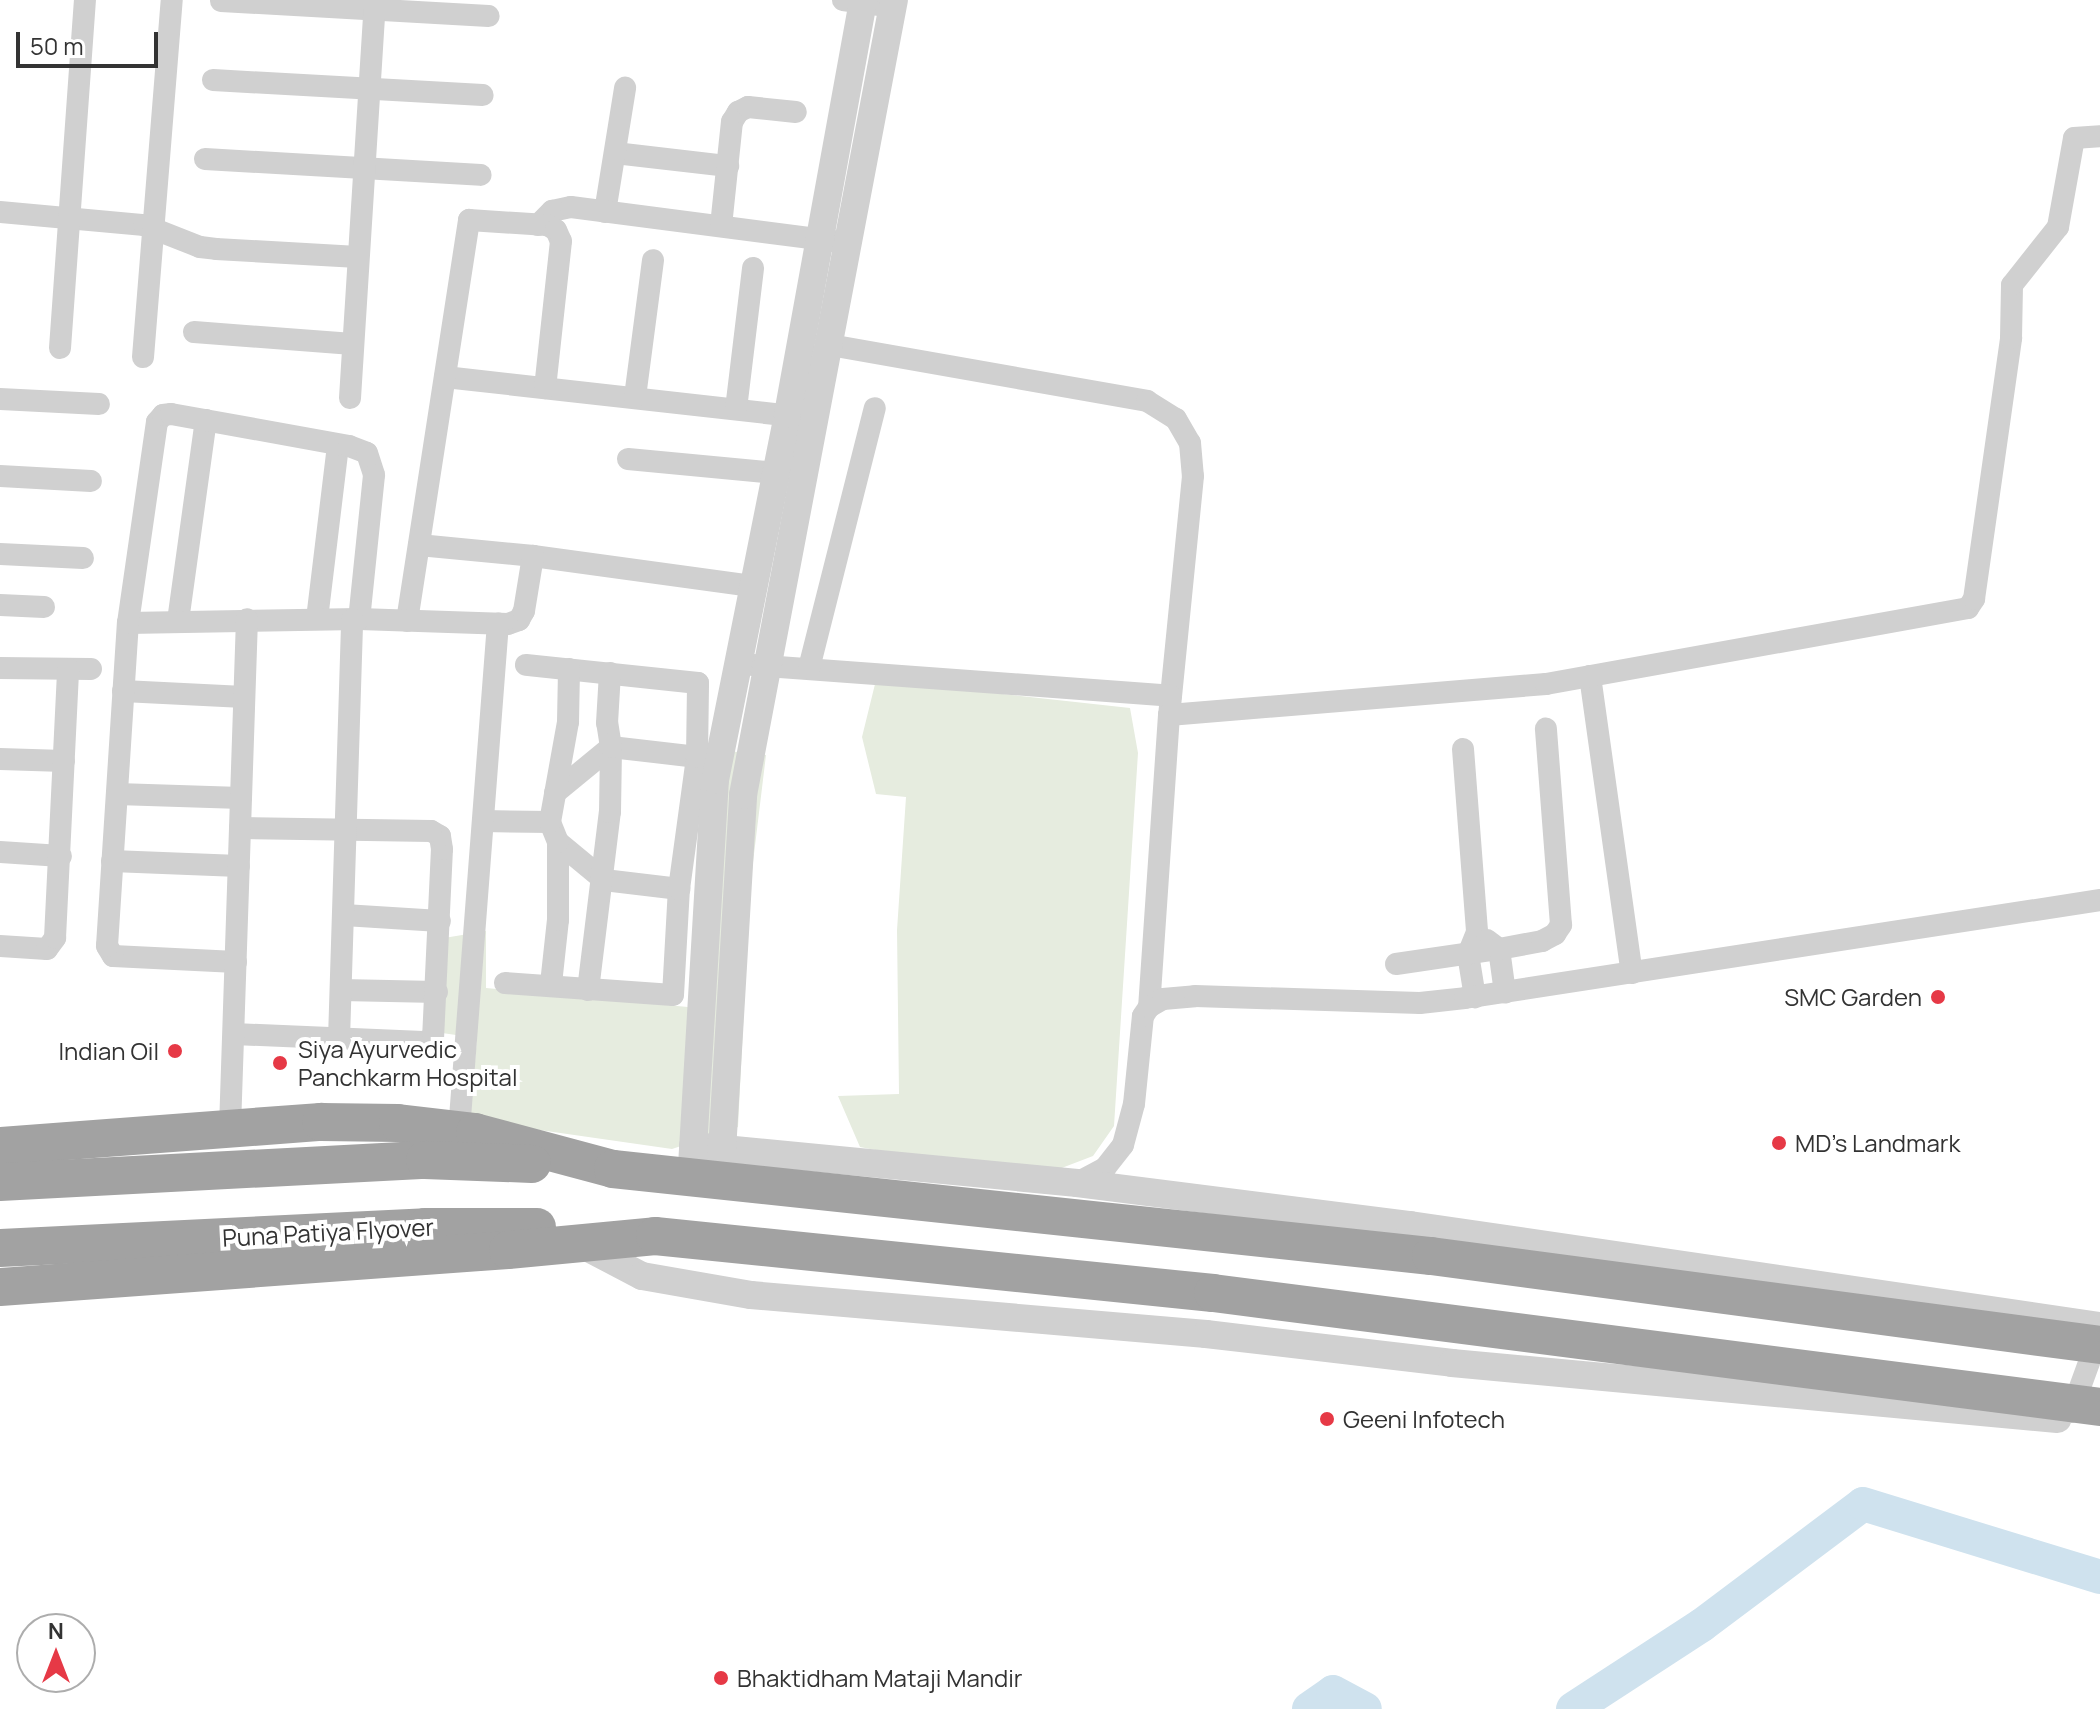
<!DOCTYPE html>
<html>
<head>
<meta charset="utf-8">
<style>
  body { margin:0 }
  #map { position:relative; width:2100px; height:1709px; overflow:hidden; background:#fff; font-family:Manrope,sans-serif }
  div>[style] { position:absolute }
  .green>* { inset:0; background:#e6ecdf }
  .river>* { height:34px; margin:-17px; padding:0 17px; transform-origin:17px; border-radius:17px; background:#cfe2ee }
  .minor>* { height:22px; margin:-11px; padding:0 11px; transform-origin:11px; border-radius:11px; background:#d0d0d0 }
  .tertiary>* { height:28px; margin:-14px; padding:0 14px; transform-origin:14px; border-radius:14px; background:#d0d0d0 }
  .trunk>* { height:38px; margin:-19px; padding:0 19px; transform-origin:19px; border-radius:19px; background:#a2a2a2 }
  .dots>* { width:22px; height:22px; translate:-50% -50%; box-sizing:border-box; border:4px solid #fff; border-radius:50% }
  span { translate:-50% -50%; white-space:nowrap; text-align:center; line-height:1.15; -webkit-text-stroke:8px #fff; paint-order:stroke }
  .poi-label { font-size:24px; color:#333 }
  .right { translate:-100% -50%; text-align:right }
  .left { translate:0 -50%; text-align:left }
  .street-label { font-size:24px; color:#333 }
  .north { position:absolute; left:16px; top:1613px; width:80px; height:80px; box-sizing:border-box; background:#fff; border:2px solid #adadad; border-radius:50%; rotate:0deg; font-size:22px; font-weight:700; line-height:32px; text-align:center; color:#333 }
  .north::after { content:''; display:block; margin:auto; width:28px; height:36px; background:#e63946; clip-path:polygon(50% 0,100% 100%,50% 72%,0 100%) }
  .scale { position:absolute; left:16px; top:32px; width:142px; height:36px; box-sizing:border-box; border:4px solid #333; border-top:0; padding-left:10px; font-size:24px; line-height:28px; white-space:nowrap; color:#333; -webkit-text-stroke:6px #fff; paint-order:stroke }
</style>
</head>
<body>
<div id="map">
  <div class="green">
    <div style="clip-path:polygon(876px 680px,1130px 708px,1138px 753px,1114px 1126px,1093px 1156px,1059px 1169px,917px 1158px,860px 1147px,838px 1096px,899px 1094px,897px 930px,906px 797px,876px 794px,862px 737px)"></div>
    <div style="clip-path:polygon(728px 751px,766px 755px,750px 887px,738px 1127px,672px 1149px,470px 1120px,477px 1038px,442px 1033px,444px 938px,486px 931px,486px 988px,709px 1009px)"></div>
  </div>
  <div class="river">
    <div style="left:1309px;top:1709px;width:29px;rotate:-35deg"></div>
    <div style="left:1333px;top:1692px;width:36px;rotate:28deg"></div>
    <div style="left:1573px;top:1709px;width:154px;rotate:-33.1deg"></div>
    <div style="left:1702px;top:1625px;width:201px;rotate:-36.9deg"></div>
    <div style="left:1863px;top:1504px;width:248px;rotate:17.1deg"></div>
  </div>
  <div class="minor">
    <div style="left:843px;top:0;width:50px;rotate:8deg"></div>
    <div style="left:221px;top:1px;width:268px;rotate:3.2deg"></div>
    <div style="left:213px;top:80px;width:270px;rotate:3.2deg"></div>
    <div style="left:615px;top:153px;width:114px;rotate:6.6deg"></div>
    <div style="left:205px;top:159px;width:276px;rotate:3.3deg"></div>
    <div style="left:0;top:212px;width:145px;rotate:5.2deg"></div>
    <div style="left:144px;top:225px;width:60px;rotate:21.4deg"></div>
    <div style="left:200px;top:247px;width:16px;rotate:7deg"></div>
    <div style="left:216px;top:249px;width:142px;rotate:3.2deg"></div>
    <div style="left:605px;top:212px;width:126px;rotate:-80.8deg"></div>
    <div style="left:538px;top:225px;width:20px;rotate:-45deg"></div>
    <div style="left:552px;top:211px;width:19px;rotate:-12deg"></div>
    <div style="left:571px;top:207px;width:281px;rotate:7.4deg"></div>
    <div style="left:721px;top:226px;width:105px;rotate:-84deg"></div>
    <div style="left:732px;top:122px;width:12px;rotate:-59deg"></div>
    <div style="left:738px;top:112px;width:11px;rotate:-27deg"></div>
    <div style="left:748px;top:107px;width:48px;rotate:5.9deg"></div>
    <div style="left:194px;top:332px;width:159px;rotate:4.3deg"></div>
    <div style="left:830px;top:345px;width:322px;rotate:10deg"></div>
    <div style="left:1147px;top:401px;width:34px;rotate:32deg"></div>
    <div style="left:1176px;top:419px;width:28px;rotate:60deg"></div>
    <div style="left:1190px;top:443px;width:33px;rotate:85deg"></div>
    <div style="left:1193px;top:476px;width:240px;rotate:95.7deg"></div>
    <div style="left:1169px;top:715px;width:293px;rotate:93.9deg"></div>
    <div style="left:60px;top:348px;width:349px;rotate:-85.9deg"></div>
    <div style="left:143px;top:357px;width:358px;rotate:-85.4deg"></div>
    <div style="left:445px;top:377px;width:360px;rotate:6.4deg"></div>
    <div style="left:635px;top:397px;width:138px;rotate:-82.5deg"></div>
    <div style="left:350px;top:398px;width:399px;rotate:-86.4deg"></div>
    <div style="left:0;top:399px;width:99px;rotate:2.9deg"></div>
    <div style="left:736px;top:409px;width:142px;rotate:-83.1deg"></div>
    <div style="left:628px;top:459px;width:149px;rotate:5.4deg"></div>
    <div style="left:0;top:476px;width:91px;rotate:3.1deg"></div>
    <div style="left:419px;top:545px;width:115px;rotate:5.5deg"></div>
    <div style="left:533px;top:556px;width:221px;rotate:7.8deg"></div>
    <div style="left:0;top:554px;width:83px;rotate:2.8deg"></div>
    <div style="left:0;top:605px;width:44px;rotate:2.6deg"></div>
    <div style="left:317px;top:619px;width:175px;rotate:-83.1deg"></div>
    <div style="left:178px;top:621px;width:203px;rotate:-82.1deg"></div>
    <div style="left:407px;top:621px;width:406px;rotate:-81.2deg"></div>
    <div style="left:469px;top:220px;width:78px;rotate:3.7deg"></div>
    <div style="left:547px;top:225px;width:10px;rotate:29deg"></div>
    <div style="left:556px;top:230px;width:12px;rotate:66deg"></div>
    <div style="left:561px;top:241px;width:148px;rotate:96.2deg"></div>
    <div style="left:128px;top:623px;width:231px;rotate:-1deg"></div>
    <div style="left:359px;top:619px;width:149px;rotate:1.9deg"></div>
    <div style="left:508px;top:624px;width:12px;rotate:-20deg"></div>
    <div style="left:519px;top:620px;width:10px;rotate:-61deg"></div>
    <div style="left:524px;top:611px;width:56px;rotate:-80.7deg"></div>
    <div style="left:753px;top:665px;width:419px;rotate:4.2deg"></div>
    <div style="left:0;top:668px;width:91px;rotate:0.6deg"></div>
    <div style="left:809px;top:668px;width:268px;rotate:-75.8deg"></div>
    <div style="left:1590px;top:676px;width:300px;rotate:82deg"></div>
    <div style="left:123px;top:691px;width:121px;rotate:2.8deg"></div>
    <div style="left:1169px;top:715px;width:378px;rotate:-4.7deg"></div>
    <div style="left:1546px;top:684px;width:429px;rotate:-10.2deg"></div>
    <div style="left:1968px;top:608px;width:11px;rotate:-56deg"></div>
    <div style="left:1974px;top:599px;width:264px;rotate:-81.9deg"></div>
    <div style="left:2011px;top:338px;width:53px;rotate:-88.9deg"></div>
    <div style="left:2012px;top:285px;width:74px;rotate:-51.6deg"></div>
    <div style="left:2058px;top:227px;width:90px;rotate:-79.8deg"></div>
    <div style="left:2074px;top:138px;width:26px;rotate:-4deg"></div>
    <div style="left:1463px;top:749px;width:184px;rotate:85.6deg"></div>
    <div style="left:1477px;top:932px;width:24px;rotate:112deg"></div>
    <div style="left:1468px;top:954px;width:44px;rotate:80.8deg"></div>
    <div style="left:0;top:759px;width:64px;rotate:1.8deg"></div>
    <div style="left:555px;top:793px;width:72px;rotate:-39.4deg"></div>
    <div style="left:611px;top:747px;width:87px;rotate:6.6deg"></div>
    <div style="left:117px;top:794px;width:124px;rotate:1.8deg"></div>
    <div style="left:483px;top:821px;width:67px;rotate:0.9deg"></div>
    <div style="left:558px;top:842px;width:60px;rotate:39.6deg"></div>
    <div style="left:604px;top:880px;width:76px;rotate:6.8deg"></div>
    <div style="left:0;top:852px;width:61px;rotate:3.8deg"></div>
    <div style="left:112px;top:861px;width:127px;rotate:2.3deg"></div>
    <div style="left:344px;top:915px;width:96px;rotate:3.6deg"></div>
    <div style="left:1487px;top:940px;width:15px;rotate:37deg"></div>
    <div style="left:1499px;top:949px;width:44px;rotate:82.2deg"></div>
    <div style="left:0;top:946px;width:47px;rotate:3.7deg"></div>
    <div style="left:47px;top:949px;width:14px;rotate:-54deg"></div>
    <div style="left:55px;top:938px;width:269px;rotate:-87.2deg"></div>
    <div style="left:236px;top:962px;width:123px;rotate:-177.2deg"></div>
    <div style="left:113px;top:956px;width:12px;rotate:-121deg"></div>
    <div style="left:107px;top:946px;width:324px;rotate:-86.3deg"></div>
    <div style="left:128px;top:623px;width:203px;rotate:-81.8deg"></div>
    <div style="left:157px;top:422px;width:9px;rotate:-49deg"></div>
    <div style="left:163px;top:415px;width:8px;rotate:-7deg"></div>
    <div style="left:171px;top:414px;width:181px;rotate:10.2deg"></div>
    <div style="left:349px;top:446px;width:19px;rotate:21deg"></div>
    <div style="left:367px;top:453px;width:23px;rotate:72deg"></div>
    <div style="left:374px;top:475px;width:145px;rotate:95.9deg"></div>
    <div style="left:1396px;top:964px;width:104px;rotate:-8.3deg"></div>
    <div style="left:1499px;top:949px;width:44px;rotate:-10.5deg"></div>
    <div style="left:1542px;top:941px;width:15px;rotate:-28deg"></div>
    <div style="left:1555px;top:934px;width:11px;rotate:-56deg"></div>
    <div style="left:1561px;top:925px;width:197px;rotate:-94.4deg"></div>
    <div style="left:505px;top:983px;width:168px;rotate:4.1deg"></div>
    <div style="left:673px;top:995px;width:106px;rotate:-86.8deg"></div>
    <div style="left:679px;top:889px;width:133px;rotate:-82.2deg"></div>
    <div style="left:697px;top:757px;width:74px;rotate:-89.2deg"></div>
    <div style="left:698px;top:683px;width:173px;rotate:-174deg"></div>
    <div style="left:551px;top:984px;width:64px;rotate:-83.8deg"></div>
    <div style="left:558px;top:920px;width:78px;rotate:-90deg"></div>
    <div style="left:558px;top:842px;width:22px;rotate:-112deg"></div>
    <div style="left:550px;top:822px;width:102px;rotate:-79.8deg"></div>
    <div style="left:568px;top:722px;width:53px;rotate:-88.9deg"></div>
    <div style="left:341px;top:990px;width:96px;rotate:1.2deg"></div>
    <div style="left:588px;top:990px;width:179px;rotate:-83deg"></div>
    <div style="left:610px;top:812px;width:65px;rotate:-89.1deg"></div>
    <div style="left:611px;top:747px;width:24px;rotate:-99deg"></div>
    <div style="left:607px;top:723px;width:50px;rotate:-86.6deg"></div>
    <div style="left:234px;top:1034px;width:189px;rotate:2.4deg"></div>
    <div style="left:423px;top:1042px;width:10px;rotate:-17deg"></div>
    <div style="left:433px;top:1039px;width:190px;rotate:-87.3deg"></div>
    <div style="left:442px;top:849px;width:13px;rotate:-99deg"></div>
    <div style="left:440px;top:836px;width:10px;rotate:-151deg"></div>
    <div style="left:431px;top:831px;width:191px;rotate:-179.1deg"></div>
    <div style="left:339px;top:1039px;width:420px;rotate:-88.2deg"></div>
    <div style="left:230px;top:1128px;width:509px;rotate:-88.09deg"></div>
    <div style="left:459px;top:1131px;width:509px;rotate:-85.61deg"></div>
    <div style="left:1077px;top:1183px;width:32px;rotate:-28deg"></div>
    <div style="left:1105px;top:1168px;width:29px;rotate:-52deg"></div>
    <div style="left:1123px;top:1145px;width:42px;rotate:-75deg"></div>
    <div style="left:1134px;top:1104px;width:88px;rotate:-84.2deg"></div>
    <div style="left:1143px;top:1016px;width:11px;rotate:-56deg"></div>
    <div style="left:1149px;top:1007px;width:16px;rotate:-30deg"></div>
    <div style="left:1163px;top:999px;width:32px;rotate:-5deg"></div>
    <div style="left:1195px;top:996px;width:225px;rotate:1.8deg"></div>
    <div style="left:1420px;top:1003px;width:45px;rotate:-6.3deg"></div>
    <div style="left:1465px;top:998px;width:643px;rotate:-8.77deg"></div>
    <div style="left:2071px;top:1412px;width:82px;rotate:-70deg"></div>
  </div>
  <div class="tertiary">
    <div style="left:693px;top:1146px;width:386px;rotate:5.5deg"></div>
    <div style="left:1077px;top:1183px;width:336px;rotate:7.2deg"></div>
    <div style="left:1410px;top:1225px;width:697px;rotate:8.33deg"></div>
    <div style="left:692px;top:1166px;width:387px;rotate:-86.6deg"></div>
    <div style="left:715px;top:780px;width:373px;rotate:-78.7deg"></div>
    <div style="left:788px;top:414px;width:421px;rotate:-79.7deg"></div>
    <div style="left:721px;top:1168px;width:374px;rotate:-86.6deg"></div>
    <div style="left:743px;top:795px;width:809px;rotate:-79.25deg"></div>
    <div style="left:581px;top:1244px;width:69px;rotate:27.7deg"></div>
    <div style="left:642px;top:1276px;width:111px;rotate:9.9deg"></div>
    <div style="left:751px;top:1295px;width:457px;rotate:4.9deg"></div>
    <div style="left:1206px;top:1334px;width:248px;rotate:6.7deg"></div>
    <div style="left:1452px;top:1363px;width:608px;rotate:5.29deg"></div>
  </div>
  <div class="trunk">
    <div style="left:0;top:1146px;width:322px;rotate:-4.3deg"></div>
    <div style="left:321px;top:1122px;width:77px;rotate:0.7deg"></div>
    <div style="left:398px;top:1123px;width:78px;rotate:6.7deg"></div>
    <div style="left:475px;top:1132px;width:143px;rotate:15deg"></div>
    <div style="left:613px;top:1169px;width:823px;rotate:6.07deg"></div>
    <div style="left:1431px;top:1256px;width:675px;rotate:7.58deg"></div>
    <div style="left:0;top:1182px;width:426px;rotate:-3deg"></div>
    <div style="left:425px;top:1160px;width:107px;rotate:2.1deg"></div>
    <div style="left:0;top:1248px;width:426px;rotate:-2.8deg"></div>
    <div style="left:425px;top:1227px;width:112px"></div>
    <div style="left:0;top:1287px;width:509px;rotate:-4.17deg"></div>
    <div style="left:508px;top:1250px;width:148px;rotate:-5.4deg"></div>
    <div style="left:655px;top:1236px;width:561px;rotate:5.83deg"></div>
    <div style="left:1213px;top:1293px;width:894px;rotate:7.32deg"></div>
  </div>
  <div class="dots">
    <div style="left:1938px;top:997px;background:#e63946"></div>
    <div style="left:175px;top:1051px;background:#e63946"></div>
    <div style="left:280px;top:1063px;background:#e63946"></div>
    <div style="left:1779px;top:1143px;background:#e63946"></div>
    <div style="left:1327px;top:1419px;background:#e63946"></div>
    <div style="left:721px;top:1678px;background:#e63946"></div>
  </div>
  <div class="poi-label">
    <span class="right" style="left:1922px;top:997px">SMC Garden</span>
    <span class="left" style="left:298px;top:1063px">Siya Ayurvedic<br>Panchkarm Hospital</span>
    <span class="right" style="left:159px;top:1051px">Indian Oil</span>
    <span class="left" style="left:1795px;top:1143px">MD's Landmark</span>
    <span class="left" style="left:1343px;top:1419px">Geeni Infotech</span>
    <span class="left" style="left:737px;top:1678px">Bhaktidham Mataji Mandir</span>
  </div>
  <div class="street-label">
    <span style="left:328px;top:1232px;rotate:-3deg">Puna Patiya Flyover</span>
  </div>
  <div class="north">N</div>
  <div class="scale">50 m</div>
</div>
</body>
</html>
